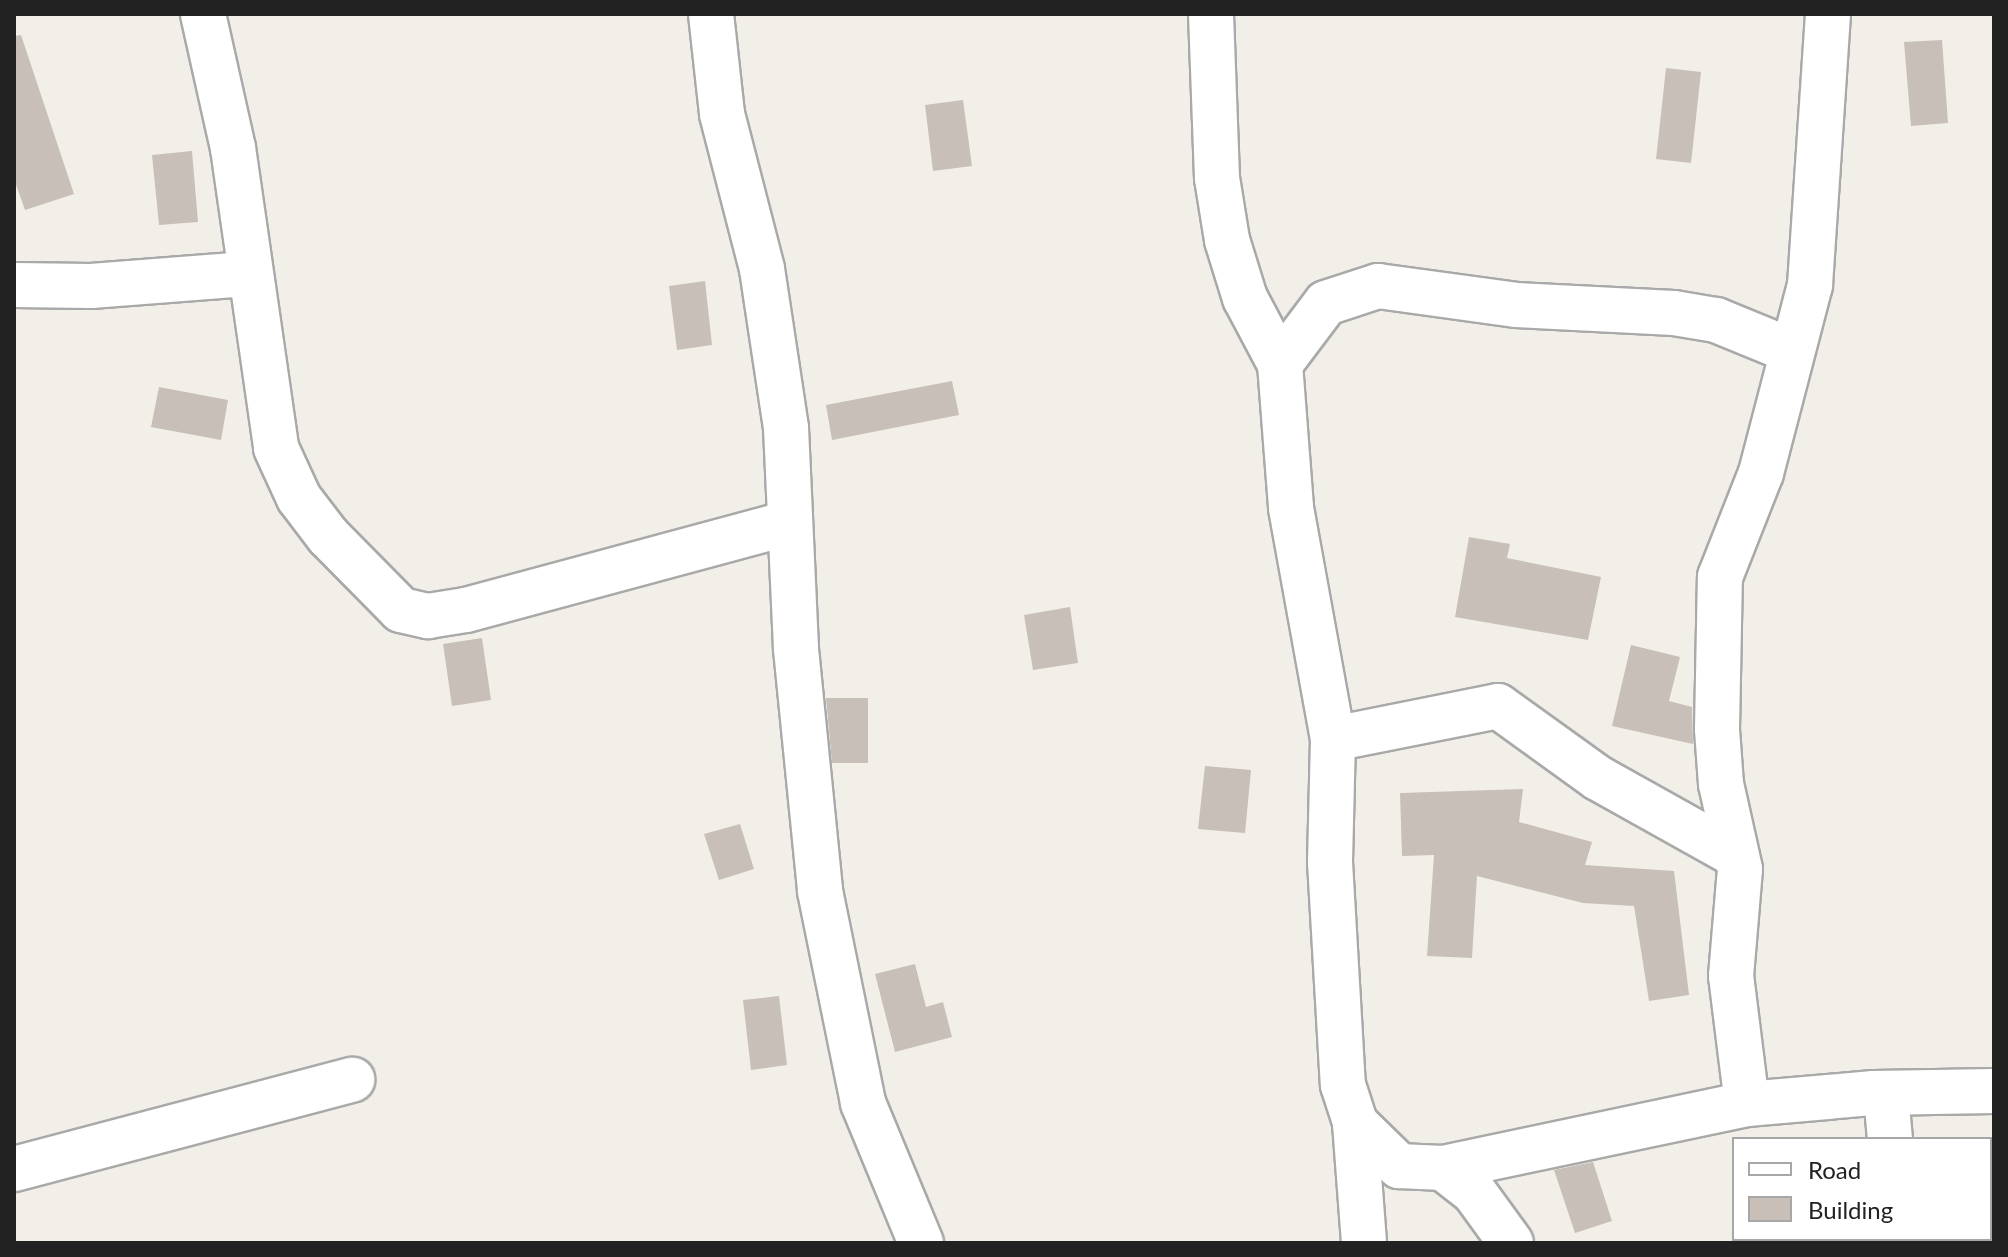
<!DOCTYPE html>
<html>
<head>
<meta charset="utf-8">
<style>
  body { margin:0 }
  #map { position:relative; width:2008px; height:1257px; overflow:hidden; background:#f2efe9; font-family:Lato,sans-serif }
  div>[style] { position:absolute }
  .building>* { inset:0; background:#c7bfb8 }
  .roads { filter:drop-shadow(2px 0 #a9a9a9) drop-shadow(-2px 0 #a9a9a9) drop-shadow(0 2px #a9a9a9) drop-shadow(0 -2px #a9a9a9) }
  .minor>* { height:44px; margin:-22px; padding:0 22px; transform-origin:22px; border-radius:22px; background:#fff }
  span { translate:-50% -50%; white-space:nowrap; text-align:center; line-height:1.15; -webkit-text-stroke:8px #fff; paint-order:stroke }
  .frame { position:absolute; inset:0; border:16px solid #222; pointer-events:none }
  .legend { position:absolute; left:1732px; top:1137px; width:260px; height:104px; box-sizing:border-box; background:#fff; border:2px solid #a7a7a7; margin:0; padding:10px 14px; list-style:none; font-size:24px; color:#222 }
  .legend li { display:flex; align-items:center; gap:16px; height:40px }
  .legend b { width:40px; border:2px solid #a7a7a7 }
</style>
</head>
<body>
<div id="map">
  <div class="building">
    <div style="clip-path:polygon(21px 35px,74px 194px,25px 210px,14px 179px,14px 36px)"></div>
    <div style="clip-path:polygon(1942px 40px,1948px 123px,1911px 126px,1904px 42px)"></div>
    <div style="clip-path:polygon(1666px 68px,1701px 72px,1691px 163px,1656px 159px)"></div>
    <div style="clip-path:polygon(963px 100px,972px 166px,933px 171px,925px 105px)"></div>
    <div style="clip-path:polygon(192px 151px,198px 222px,159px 225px,152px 155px)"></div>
    <div style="clip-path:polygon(705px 281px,712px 345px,677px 350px,669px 286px)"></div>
    <div style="clip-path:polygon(952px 381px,959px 415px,832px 440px,826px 405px)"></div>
    <div style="clip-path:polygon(159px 387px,228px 400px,221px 440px,151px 427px)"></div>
    <div style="clip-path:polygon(1469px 537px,1510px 544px,1507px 558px,1601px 577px,1588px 640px,1455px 617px)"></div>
    <div style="clip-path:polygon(1070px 607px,1078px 663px,1033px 670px,1024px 615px)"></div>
    <div style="clip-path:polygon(482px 638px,491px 700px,452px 706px,443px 644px)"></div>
    <div style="clip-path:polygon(1631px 645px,1680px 657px,1669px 701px,1692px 707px,1693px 744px,1612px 726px)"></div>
    <div style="clip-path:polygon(826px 698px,868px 698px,868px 763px,832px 763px)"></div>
    <div style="clip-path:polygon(1205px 766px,1251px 770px,1245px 833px,1198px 829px)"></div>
    <div style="clip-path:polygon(1523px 789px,1519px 822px,1592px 842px,1585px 865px,1674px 871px,1689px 995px,1649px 1001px,1634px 906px,1583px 903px,1477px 876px,1472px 958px,1427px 956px,1434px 855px,1402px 856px,1400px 793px)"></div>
    <div style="clip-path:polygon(740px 824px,754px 869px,719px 880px,704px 834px)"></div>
    <div style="clip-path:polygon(915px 964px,926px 1007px,943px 1002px,952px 1037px,895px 1052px,875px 974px)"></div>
    <div style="clip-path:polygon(779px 996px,787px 1065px,751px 1070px,743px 1000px)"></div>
    <div style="clip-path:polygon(1593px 1162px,1612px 1221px,1575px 1233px,1554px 1170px)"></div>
  </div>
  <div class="roads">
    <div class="minor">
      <div style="left:203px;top:14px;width:137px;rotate:77.4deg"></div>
      <div style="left:233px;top:148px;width:303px;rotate:81.8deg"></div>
      <div style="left:276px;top:448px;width:55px;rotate:65.3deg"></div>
      <div style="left:299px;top:498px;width:48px;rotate:52.7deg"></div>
      <div style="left:328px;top:536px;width:104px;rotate:45.4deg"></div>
      <div style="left:401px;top:610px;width:28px;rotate:13deg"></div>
      <div style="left:428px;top:616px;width:38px;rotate:-9deg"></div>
      <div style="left:466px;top:610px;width:334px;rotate:-15.1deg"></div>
      <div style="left:711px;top:14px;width:101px;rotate:83.7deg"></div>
      <div style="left:722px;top:114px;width:160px;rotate:75.5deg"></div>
      <div style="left:762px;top:269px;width:161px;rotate:81.4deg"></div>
      <div style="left:786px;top:428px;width:221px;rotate:87.4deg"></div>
      <div style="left:796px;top:649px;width:243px;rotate:84.3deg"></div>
      <div style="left:820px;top:891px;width:216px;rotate:78.5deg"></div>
      <div style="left:863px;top:1103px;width:152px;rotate:67.5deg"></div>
      <div style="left:1211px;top:14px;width:164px;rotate:87.9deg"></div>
      <div style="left:1217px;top:178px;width:63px;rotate:80.8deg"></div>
      <div style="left:1227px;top:240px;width:61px;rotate:72.8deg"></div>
      <div style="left:1245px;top:298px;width:75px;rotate:62.1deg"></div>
      <div style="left:1280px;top:364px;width:144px;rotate:85.6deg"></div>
      <div style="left:1291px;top:508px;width:235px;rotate:79.7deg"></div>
      <div style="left:1333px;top:739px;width:123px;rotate:91.4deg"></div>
      <div style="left:1330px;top:862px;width:223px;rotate:86.7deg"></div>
      <div style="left:1343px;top:1085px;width:40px;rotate:72deg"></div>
      <div style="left:1355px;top:1123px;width:62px;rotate:44.3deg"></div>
      <div style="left:1399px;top:1166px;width:44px;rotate:2.6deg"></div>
      <div style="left:1443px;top:1168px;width:311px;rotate:-11.9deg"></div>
      <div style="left:1747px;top:1104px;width:127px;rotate:-5deg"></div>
      <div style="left:1874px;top:1093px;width:120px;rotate:-1deg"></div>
      <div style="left:14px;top:285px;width:77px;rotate:0.7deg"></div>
      <div style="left:91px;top:286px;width:156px;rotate:-4.4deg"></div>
      <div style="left:1280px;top:364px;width:76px;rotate:-53deg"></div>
      <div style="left:1326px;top:303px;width:55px;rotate:-18.1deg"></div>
      <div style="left:1378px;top:286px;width:139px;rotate:7.8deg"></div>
      <div style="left:1516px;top:305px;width:158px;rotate:2.9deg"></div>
      <div style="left:1674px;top:313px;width:43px;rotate:9.5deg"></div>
      <div style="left:1716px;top:320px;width:82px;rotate:22.2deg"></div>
      <div style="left:1333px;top:739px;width:168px;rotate:-11.3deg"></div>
      <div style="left:1498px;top:706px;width:123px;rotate:35.8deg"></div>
      <div style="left:1598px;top:778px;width:158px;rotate:29.2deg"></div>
      <div style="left:1874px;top:1093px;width:12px;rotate:14deg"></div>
      <div style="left:1886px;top:1096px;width:43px;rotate:84.7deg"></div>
      <div style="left:1747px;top:1104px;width:129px;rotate:-97.1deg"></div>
      <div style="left:1731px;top:976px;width:107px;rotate:-85.2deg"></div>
      <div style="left:1740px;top:869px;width:87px;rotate:-102.6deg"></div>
      <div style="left:1721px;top:784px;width:55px;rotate:-94.2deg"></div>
      <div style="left:1717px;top:729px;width:152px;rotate:-88.9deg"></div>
      <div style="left:1720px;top:577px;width:112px;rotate:-68.5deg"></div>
      <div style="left:1761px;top:473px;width:194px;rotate:-75.4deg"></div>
      <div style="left:1810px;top:285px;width:272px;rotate:-86.2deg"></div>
      <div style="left:1355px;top:1123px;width:120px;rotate:85.7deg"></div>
      <div style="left:1443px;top:1168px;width:39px;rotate:38deg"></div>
      <div style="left:1474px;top:1192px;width:63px;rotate:54deg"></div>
      <div style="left:14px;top:1169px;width:350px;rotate:-14.8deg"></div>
      <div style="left:1906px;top:1239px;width:4px;rotate:90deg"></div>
    </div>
  </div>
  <div class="frame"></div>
  <ul class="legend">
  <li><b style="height:10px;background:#fff"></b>Road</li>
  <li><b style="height:22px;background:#c7bfb8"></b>Building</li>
  </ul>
</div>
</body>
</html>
